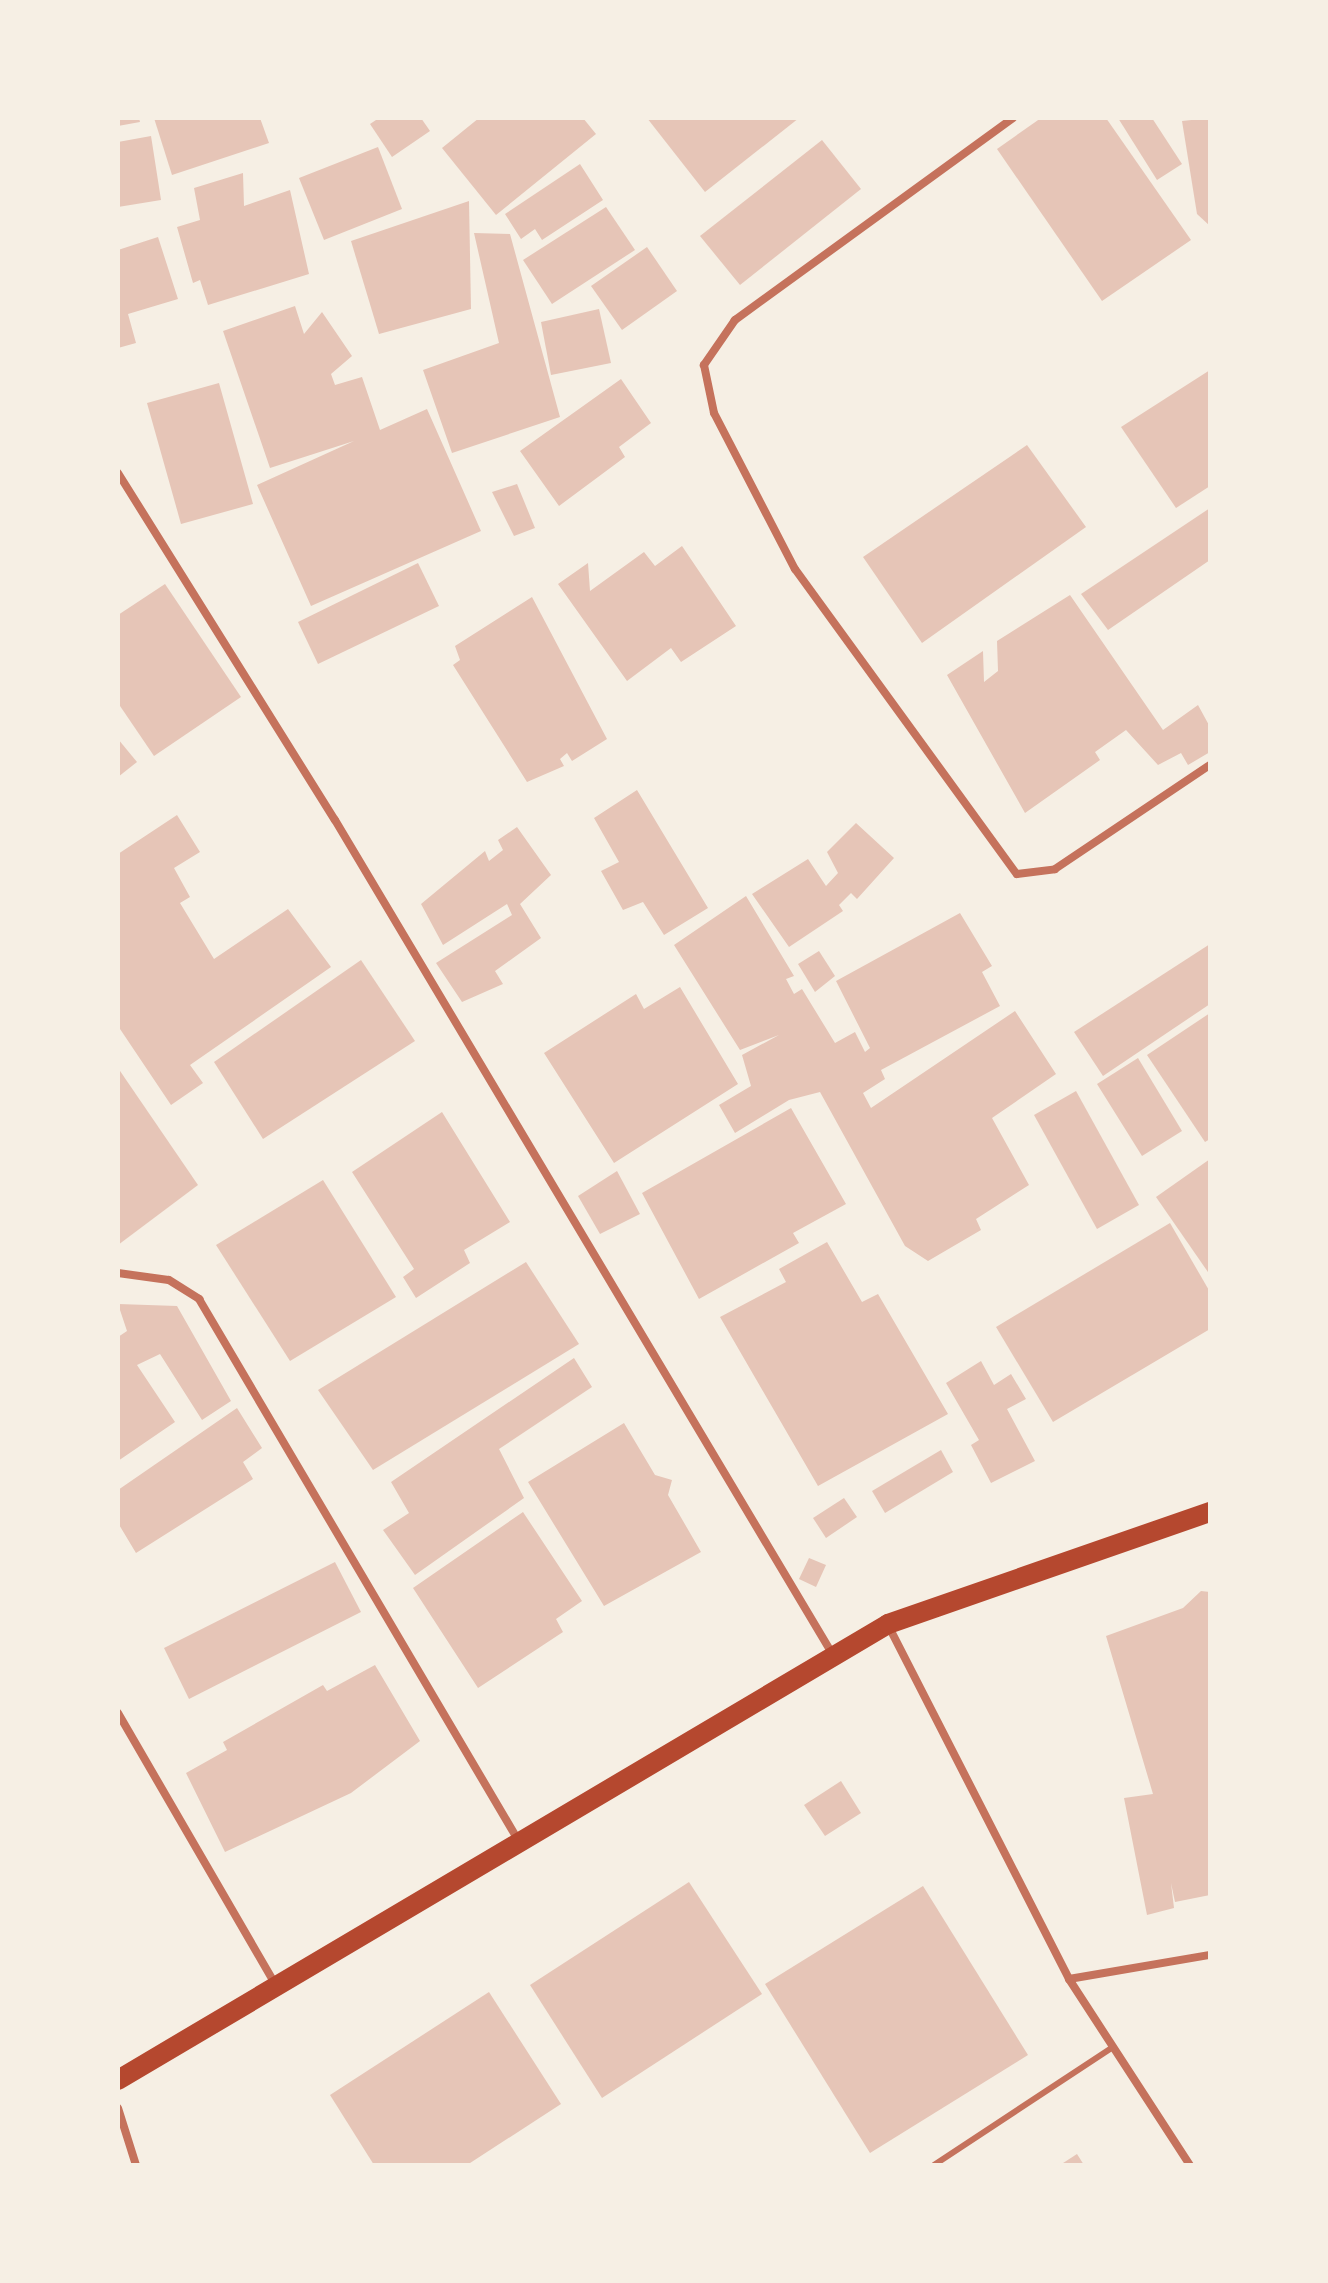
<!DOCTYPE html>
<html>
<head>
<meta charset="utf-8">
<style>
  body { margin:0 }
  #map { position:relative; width:1328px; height:2283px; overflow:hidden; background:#f6efe4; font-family:Merriweather,serif }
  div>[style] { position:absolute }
  .building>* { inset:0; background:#e6c5b7 }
  .service>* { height:6px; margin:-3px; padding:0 3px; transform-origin:3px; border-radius:3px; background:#c5725c }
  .minor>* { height:8px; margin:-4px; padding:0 4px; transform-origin:4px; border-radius:4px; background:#c5725c }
  .primary>* { height:20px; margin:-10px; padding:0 10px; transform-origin:10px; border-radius:10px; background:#b5482f }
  span { translate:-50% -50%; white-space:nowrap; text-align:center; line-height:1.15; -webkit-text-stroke:6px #f6efe4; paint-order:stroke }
  .frame { position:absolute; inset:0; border:120px solid #f6efe4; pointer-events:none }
</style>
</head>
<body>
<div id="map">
  <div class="building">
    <div style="clip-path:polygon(118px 118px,139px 118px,140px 122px,118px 126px)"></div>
    <div style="clip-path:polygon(154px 118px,260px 118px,269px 143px,172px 175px)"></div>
    <div style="clip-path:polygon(379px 118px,421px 118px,430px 131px,392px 157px,370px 124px)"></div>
    <div style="clip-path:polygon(479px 118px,583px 118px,596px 134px,496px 215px,442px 148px)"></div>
    <div style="clip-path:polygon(647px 118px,799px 118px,705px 192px)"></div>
    <div style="clip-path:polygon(1041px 118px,1106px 118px,1191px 240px,1102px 301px,997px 149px)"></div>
    <div style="clip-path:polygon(1118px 118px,1152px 118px,1182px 164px,1157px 180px)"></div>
    <div style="clip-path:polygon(1210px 118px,1210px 226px,1197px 214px,1182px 121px)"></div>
    <div style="clip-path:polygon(151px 136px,161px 200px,118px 207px,118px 142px)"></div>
    <div style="clip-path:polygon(822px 140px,861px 189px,740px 285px,700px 236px)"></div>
    <div style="clip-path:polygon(378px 147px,402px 209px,324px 240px,299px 178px)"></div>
    <div style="clip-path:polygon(580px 164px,603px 200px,542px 240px,535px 229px,521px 239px,505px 214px)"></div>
    <div style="clip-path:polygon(243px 173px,244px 206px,290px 190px,309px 274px,208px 305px,200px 280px,193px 283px,177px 227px,200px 220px,194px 188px)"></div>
    <div style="clip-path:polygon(469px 201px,471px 309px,379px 334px,351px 241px)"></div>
    <div style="clip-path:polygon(606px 207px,635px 250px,552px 304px,523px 260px)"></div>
    <div style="clip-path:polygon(474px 233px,510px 234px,560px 417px,452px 453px,423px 370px,499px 343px)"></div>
    <div style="clip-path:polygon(158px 237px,178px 299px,128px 314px,136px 343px,118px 348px,118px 250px)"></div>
    <div style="clip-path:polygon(647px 247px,677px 291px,622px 330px,591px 286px)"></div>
    <div style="clip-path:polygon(295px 306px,304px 334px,322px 312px,352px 356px,331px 374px,335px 385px,362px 377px,380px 430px,427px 409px,481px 531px,311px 606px,257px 485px,354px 441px,270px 468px,223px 331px)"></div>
    <div style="clip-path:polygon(599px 309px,611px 363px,551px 375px,541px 322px)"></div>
    <div style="clip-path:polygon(1210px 370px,1210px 486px,1176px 508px,1121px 427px)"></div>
    <div style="clip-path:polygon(621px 379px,651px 423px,619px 447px,625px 457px,559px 506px,520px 451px)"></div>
    <div style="clip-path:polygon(219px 383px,253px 504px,181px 524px,147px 403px)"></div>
    <div style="clip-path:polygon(1027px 445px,1086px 527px,922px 643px,863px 557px)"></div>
    <div style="clip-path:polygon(517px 484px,535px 528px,514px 536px,492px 492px)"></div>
    <div style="clip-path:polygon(1210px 508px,1210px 560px,1108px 630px,1081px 594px)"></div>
    <div style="clip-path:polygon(682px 546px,736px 626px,681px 662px,671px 648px,627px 681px,558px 584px,588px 563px,590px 591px,644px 552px,655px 566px)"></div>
    <div style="clip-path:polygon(418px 563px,439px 606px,318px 664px,298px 622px)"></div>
    <div style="clip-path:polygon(165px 584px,241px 697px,154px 756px,118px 703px,118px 615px)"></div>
    <div style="clip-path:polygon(1070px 595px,1163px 730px,1198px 705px,1210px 727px,1210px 752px,1188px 765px,1181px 753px,1158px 765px,1126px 730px,1095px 752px,1100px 760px,1025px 813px,947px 675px,983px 651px,984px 682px,998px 671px,997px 641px)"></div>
    <div style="clip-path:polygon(532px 597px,607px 739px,572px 761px,567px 753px,560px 759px,564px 766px,527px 782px,453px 665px,460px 660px,455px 646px)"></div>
    <div style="clip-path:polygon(118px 739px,137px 762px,118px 777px)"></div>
    <div style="clip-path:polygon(637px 790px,708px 908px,664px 935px,643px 902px,623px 910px,601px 871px,619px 862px,594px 818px)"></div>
    <div style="clip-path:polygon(177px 815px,200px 852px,174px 868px,190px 897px,180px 903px,214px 959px,288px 909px,331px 967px,190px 1065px,203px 1083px,171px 1105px,118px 1026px,118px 854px)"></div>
    <div style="clip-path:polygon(856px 823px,894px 858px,857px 899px,851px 893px,839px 905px,843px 911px,789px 947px,752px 894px,808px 859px,826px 886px,838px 873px,827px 852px)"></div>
    <div style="clip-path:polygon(517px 827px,551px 875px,520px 904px,541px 938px,495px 971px,503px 984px,462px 1002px,436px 963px,512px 915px,507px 904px,443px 945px,421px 904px,485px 851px,489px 861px,503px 850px,498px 840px)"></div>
    <div style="clip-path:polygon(746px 896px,794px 976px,786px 979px,794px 994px,802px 989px,835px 1043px,855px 1032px,865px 1052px,870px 1048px,836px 981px,960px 913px,992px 966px,982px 972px,1000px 1006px,881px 1070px,885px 1079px,863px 1093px,871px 1108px,1015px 1011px,1056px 1074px,992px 1118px,1029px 1185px,976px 1219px,981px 1230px,928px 1261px,905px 1246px,820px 1092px,789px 1100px,735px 1133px,719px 1105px,751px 1086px,742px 1055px,779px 1035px,740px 1050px,674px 945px)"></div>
    <div style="clip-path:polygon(1210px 944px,1210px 1004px,1103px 1076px,1074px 1032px)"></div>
    <div style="clip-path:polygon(819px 951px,835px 976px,815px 992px,798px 964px)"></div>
    <div style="clip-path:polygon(361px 960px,415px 1041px,263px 1139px,214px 1062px)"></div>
    <div style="clip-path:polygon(680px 987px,738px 1084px,614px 1163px,544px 1053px,636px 994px,644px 1009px)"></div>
    <div style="clip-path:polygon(1210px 1013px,1210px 1139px,1205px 1142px,1147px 1055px)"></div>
    <div style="clip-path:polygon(1138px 1058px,1182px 1131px,1142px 1156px,1097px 1084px)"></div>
    <div style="clip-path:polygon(118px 1068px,198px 1185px,118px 1245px)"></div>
    <div style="clip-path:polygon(1076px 1091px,1139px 1205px,1097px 1229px,1034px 1115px)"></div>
    <div style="clip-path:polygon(791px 1108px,846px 1204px,793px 1233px,799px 1243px,699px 1299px,642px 1193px)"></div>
    <div style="clip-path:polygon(442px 1112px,510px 1222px,464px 1250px,470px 1263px,416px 1298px,403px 1277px,414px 1269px,352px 1172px)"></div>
    <div style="clip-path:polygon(1210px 1159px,1210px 1275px,1156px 1197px)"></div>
    <div style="clip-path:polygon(617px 1171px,640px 1214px,600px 1234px,578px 1196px)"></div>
    <div style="clip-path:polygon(323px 1180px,396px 1297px,290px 1361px,216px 1245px)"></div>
    <div style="clip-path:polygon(1170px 1223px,1210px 1292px,1210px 1329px,1053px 1422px,996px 1327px)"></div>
    <div style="clip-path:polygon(827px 1242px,862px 1302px,878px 1294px,948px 1414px,818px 1486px,720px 1317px,786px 1282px,779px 1269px)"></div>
    <div style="clip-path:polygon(526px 1262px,579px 1344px,373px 1470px,318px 1390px)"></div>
    <div style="clip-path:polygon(118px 1304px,177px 1306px,231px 1401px,202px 1420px,160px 1354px,137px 1365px,175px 1422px,118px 1461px,118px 1337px,127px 1331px)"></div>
    <div style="clip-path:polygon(574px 1358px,592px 1387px,499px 1449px,524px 1498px,415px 1575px,383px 1530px,409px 1513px,391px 1482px)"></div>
    <div style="clip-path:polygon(981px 1361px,994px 1385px,1011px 1374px,1026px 1399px,1007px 1409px,1035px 1461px,991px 1483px,971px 1445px,979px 1440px,946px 1383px)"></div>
    <div style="clip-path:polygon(237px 1408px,262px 1448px,243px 1462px,253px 1479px,136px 1553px,118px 1523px,118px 1490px)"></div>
    <div style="clip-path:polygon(624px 1423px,655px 1475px,672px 1480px,668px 1495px,701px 1552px,604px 1606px,528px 1482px)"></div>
    <div style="clip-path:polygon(941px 1450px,953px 1472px,885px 1513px,872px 1491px)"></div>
    <div style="clip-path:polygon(844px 1498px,857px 1517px,826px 1538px,813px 1518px)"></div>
    <div style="clip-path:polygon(523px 1512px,582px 1601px,556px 1619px,563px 1632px,478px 1688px,413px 1588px)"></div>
    <div style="clip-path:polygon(809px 1558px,826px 1565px,816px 1587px,799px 1579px)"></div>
    <div style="clip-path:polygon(335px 1562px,361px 1612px,189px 1699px,164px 1648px)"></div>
    <div style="clip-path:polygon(1201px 1591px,1210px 1592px,1210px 1895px,1175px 1902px,1171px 1883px,1174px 1908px,1147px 1915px,1124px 1798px,1153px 1794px,1106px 1636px,1183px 1608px)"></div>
    <div style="clip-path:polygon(375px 1665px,420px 1741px,351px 1793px,225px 1852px,186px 1773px,227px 1750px,223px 1742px,323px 1685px,327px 1691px)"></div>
    <div style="clip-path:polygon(841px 1781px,861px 1813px,825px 1836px,804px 1805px)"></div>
    <div style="clip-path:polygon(689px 1882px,762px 1994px,602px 2098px,530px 1985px)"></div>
    <div style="clip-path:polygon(923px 1886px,1028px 2055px,870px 2153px,765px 1984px)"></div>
    <div style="clip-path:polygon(489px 1992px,561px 2104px,467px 2165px,374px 2165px,330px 2095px)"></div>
    <div style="clip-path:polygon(1077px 2154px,1084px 2165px,1060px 2165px)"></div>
  </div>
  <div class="service">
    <div style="left:934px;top:2165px;width:214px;rotate:-33.4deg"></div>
  </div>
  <div class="minor">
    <div style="left:1013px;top:118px;width:344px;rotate:144deg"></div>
    <div style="left:735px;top:320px;width:55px;rotate:124.6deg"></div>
    <div style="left:704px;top:365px;width:49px;rotate:78.2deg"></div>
    <div style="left:714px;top:413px;width:176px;rotate:62.6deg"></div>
    <div style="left:795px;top:569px;width:377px;rotate:54deg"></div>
    <div style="left:1017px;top:874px;width:38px;rotate:-7deg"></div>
    <div style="left:1055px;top:869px;width:187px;rotate:-33.9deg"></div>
    <div style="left:118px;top:473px;width:409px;rotate:58deg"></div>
    <div style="left:335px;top:820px;width:972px;rotate:59.19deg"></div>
    <div style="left:118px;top:1273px;width:51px;rotate:7.8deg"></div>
    <div style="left:169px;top:1280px;width:36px;rotate:32deg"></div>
    <div style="left:199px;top:1299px;width:628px;rotate:59.47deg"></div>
    <div style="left:888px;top:1625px;width:398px;rotate:62.9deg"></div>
    <div style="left:1069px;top:1979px;width:222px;rotate:57deg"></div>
    <div style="left:118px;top:1713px;width:315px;rotate:59.9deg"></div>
    <div style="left:1069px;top:1979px;width:143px;rotate:-9.7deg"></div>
    <div style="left:118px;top:2108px;width:60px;rotate:72.5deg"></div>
  </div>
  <div class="primary">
    <div style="left:118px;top:2080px;width:895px;rotate:-30.63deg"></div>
    <div style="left:888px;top:1624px;width:341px;rotate:-19.2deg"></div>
  </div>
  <div class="frame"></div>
</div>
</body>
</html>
